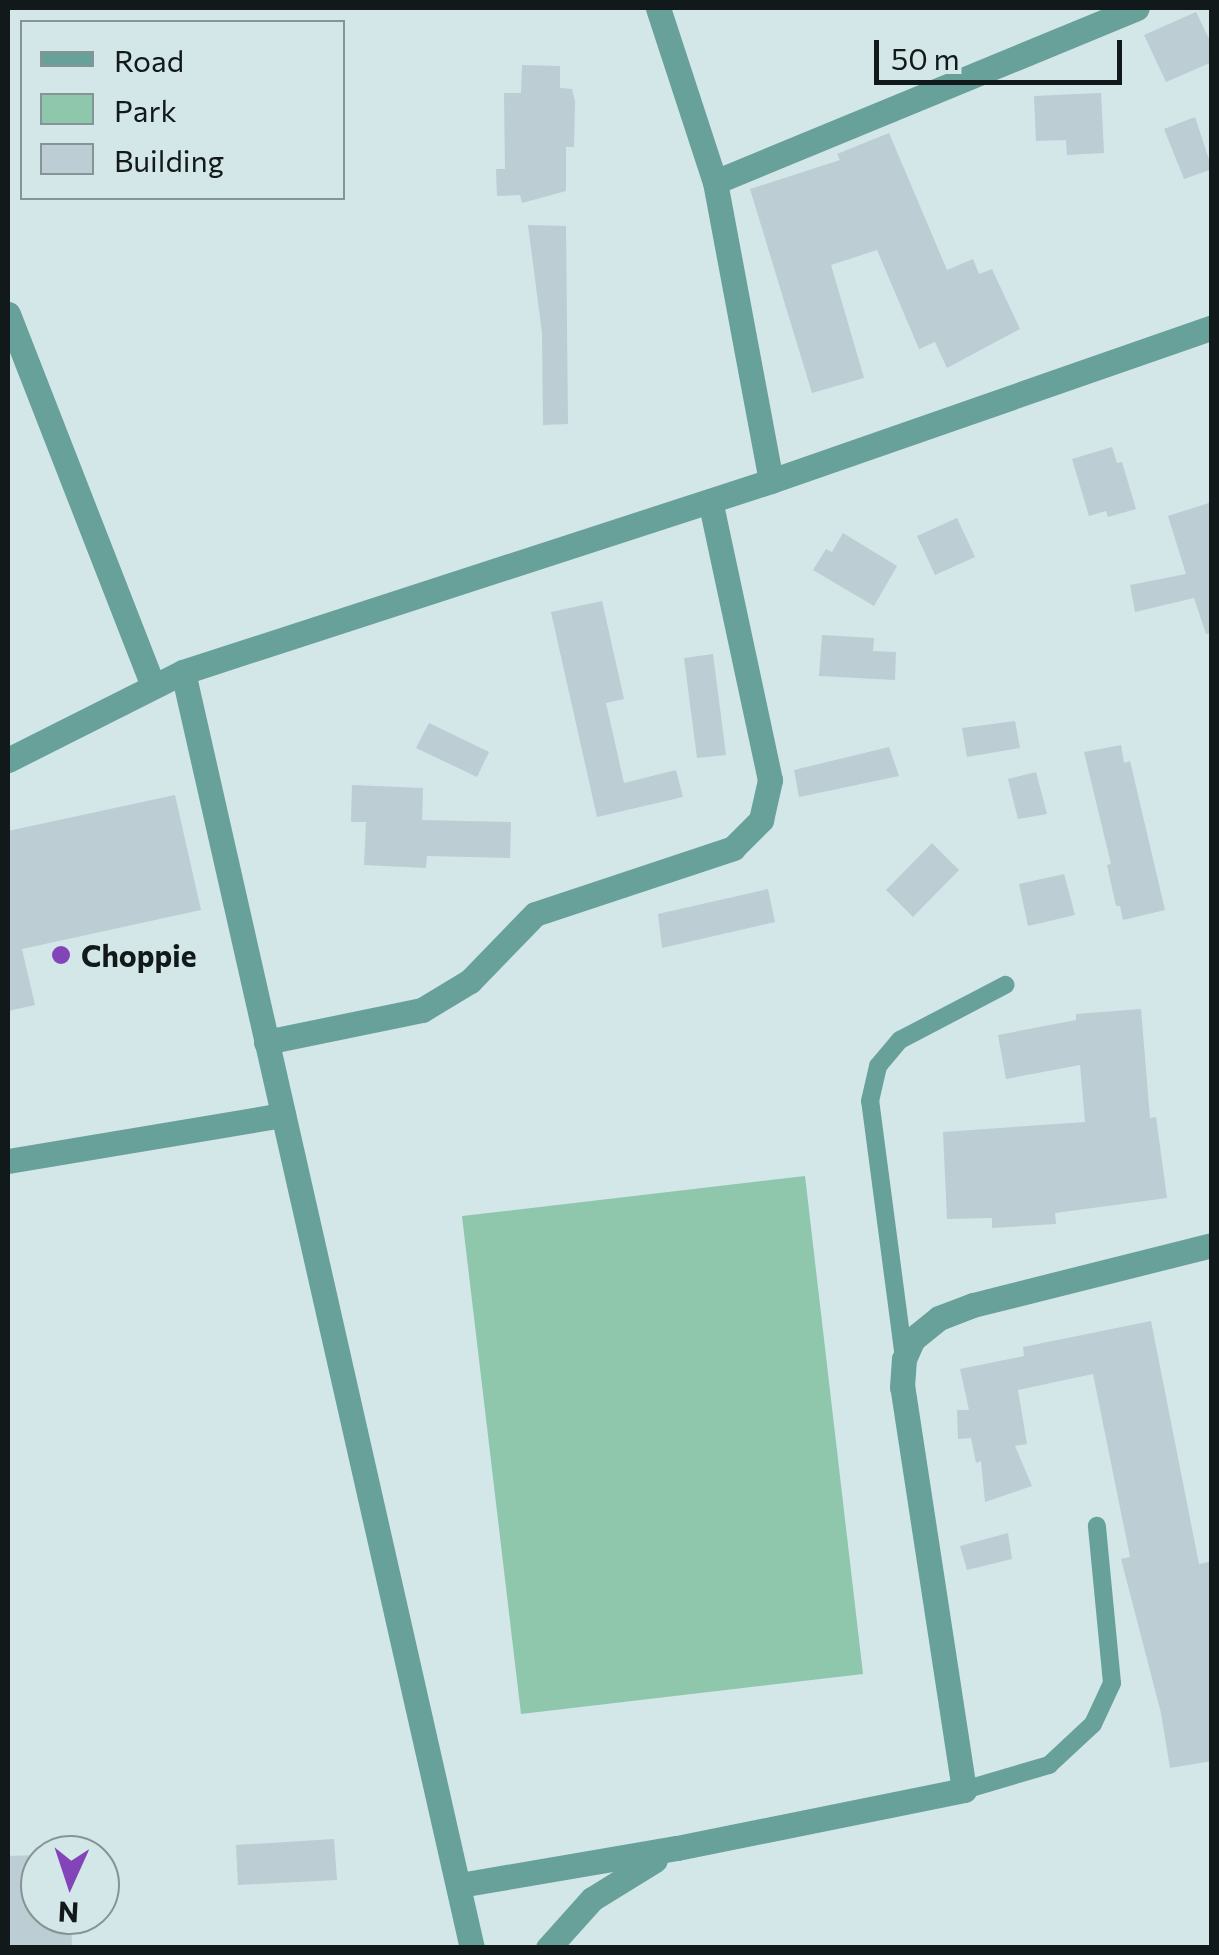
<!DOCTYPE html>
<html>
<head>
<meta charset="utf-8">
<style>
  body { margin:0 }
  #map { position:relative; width:1219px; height:1955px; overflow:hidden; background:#d3e6e8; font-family:Commissioner,sans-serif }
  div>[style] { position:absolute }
  .green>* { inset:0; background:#8ec7ac }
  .building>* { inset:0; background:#bccdd4 }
  .service>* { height:18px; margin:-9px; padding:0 9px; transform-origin:9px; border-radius:9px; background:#67a199 }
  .minor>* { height:25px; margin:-12.5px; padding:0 12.5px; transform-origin:12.5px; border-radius:12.5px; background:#67a199 }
  .dots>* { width:28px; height:28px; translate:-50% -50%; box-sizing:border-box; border:5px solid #d3e6e8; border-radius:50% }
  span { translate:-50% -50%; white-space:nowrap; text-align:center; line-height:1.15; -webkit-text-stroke:8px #d3e6e8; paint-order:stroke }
  .poi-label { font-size:30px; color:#12191a; font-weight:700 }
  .left { translate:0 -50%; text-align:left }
  .frame { position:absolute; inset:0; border:10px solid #12191a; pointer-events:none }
  .legend { position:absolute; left:20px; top:20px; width:325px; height:180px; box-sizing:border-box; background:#d3e6e8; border:2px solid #869496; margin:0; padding:12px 18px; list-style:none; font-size:30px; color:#12191a }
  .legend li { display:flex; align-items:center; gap:20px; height:50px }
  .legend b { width:50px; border:2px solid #869496 }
  .north { position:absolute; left:20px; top:1835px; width:100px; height:100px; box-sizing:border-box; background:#d3e6e8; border:2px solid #869496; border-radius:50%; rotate:183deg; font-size:28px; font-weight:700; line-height:40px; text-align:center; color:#12191a }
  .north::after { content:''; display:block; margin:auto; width:35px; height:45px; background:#8444b9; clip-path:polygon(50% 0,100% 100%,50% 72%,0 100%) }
  .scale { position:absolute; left:874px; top:40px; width:248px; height:45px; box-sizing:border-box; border:5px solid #12191a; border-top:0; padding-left:12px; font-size:30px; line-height:35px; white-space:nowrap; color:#12191a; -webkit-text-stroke:8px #d3e6e8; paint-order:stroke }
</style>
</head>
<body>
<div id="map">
  <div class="green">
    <div style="clip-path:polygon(805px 1176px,863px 1674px,521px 1714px,462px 1216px)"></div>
  </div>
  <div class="building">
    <div style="clip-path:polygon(1196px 12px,1212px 45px,1212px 62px,1166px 82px,1144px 35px)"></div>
    <div style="clip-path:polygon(522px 65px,560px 66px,560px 88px,572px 89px,575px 101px,574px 147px,566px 147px,566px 191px,522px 203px,520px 195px,497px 196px,496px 169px,505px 169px,504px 93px,521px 93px)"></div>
    <div style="clip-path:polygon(1101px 93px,1104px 153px,1067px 155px,1066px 140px,1036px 141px,1034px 96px)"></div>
    <div style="clip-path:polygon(1195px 117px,1212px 169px,1184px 179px,1164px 129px)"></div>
    <div style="clip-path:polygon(889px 133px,947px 270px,973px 259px,979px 274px,992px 269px,1020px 329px,947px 368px,935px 342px,919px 349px,877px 250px,831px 265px,864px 378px,812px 393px,750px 189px,840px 160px,837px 154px)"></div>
    <div style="clip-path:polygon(528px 225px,566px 226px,568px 424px,543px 425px,542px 333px)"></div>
    <div style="clip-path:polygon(1112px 447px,1117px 463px,1122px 462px,1136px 509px,1108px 517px,1106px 511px,1089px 516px,1072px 459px)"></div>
    <div style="clip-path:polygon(1212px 502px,1212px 633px,1206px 634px,1194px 598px,1135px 612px,1130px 585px,1186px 574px,1168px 516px)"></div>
    <div style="clip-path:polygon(957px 518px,975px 557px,935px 575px,917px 536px)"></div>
    <div style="clip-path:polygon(843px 533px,897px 566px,874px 606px,813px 570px,826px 549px,832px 552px)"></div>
    <div style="clip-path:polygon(602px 601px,624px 699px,606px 703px,624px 783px,676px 770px,683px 797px,597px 817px,551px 612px)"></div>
    <div style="clip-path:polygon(822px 635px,874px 638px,873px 651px,896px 652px,895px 680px,819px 676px)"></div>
    <div style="clip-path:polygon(713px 654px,726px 755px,697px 758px,684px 658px)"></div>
    <div style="clip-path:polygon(1015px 721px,1020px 748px,967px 757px,962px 728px)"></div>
    <div style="clip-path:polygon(429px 723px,489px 752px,477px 777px,416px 748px)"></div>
    <div style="clip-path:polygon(1121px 745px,1124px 763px,1130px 761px,1165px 910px,1123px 920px,1120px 906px,1116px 906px,1107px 865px,1111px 864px,1084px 752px)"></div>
    <div style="clip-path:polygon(889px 747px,899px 776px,799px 797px,794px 770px)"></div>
    <div style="clip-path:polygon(1036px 772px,1047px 814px,1018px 819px,1008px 779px)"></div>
    <div style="clip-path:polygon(352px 785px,423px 788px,422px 820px,511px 822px,510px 858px,427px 856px,426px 868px,364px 865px,366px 822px,351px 822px)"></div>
    <div style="clip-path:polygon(175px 795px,201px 910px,22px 949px,35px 1005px,8px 1011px,8px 831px)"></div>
    <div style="clip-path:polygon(932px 843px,959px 870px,913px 917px,886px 890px)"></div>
    <div style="clip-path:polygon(1064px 874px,1075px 915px,1028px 926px,1019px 884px)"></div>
    <div style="clip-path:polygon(768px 889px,775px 922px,662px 948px,658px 914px)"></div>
    <div style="clip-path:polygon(1141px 1009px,1150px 1118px,1156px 1117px,1167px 1198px,1055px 1213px,1056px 1224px,992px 1228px,992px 1218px,947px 1219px,943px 1132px,1085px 1122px,1080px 1065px,1006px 1079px,998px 1035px,1076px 1020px,1076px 1014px)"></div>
    <div style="clip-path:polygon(1151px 1321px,1199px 1564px,1212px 1561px,1212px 1761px,1170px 1768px,1161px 1713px,1121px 1559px,1130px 1557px,1093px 1374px,1018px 1390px,1027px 1444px,1015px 1446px,1032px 1486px,985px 1502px,981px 1461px,976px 1463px,971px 1438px,958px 1439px,957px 1410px,969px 1410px,960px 1369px,1024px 1356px,1023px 1347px)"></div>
    <div style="clip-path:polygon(1008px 1533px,1012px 1559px,967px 1570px,960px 1546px)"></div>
    <div style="clip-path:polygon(334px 1839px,337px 1880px,238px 1885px,236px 1845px)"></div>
    <div style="clip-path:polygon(39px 1855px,40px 1915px,71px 1915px,72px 1947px,8px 1948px,8px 1856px)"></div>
  </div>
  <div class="service">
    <div style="left:904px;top:1358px;width:259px;rotate:-97.5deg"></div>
    <div style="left:870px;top:1101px;width:36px;rotate:-77deg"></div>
    <div style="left:878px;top:1066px;width:34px;rotate:-50deg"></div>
    <div style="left:900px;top:1040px;width:119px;rotate:-27.6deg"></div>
    <div style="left:964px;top:1790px;width:89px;rotate:-16.4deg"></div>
    <div style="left:1049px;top:1765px;width:60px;rotate:-43deg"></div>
    <div style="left:1093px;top:1724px;width:45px;rotate:-65.1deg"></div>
    <div style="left:1112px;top:1683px;width:158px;rotate:-95.5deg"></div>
  </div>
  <div class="minor">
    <div style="left:658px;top:8px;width:183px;rotate:71.9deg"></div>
    <div style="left:715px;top:182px;width:304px;rotate:79.4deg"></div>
    <div style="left:715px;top:182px;width:456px;rotate:-22.4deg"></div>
    <div style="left:8px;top:314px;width:399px;rotate:68.7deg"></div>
    <div style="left:183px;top:672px;width:1308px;rotate:77.24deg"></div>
    <div style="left:8px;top:760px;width:196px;rotate:-26.7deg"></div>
    <div style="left:183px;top:672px;width:618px;rotate:-18deg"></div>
    <div style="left:771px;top:481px;width:467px;rotate:-19.2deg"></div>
    <div style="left:266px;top:1042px;width:159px;rotate:-11.6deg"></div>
    <div style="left:422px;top:1010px;width:56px;rotate:-31.1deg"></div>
    <div style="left:470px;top:981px;width:93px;rotate:-45.9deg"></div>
    <div style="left:535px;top:914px;width:209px;rotate:-18.4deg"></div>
    <div style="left:733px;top:848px;width:40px;rotate:-45deg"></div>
    <div style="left:761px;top:820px;width:41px;rotate:-77.3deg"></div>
    <div style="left:770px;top:780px;width:285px;rotate:-102.1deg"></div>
    <div style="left:8px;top:1161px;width:279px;rotate:-9.5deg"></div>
    <div style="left:460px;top:1885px;width:220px;rotate:-9.7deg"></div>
    <div style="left:677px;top:1848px;width:293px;rotate:-11.4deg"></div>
    <div style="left:964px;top:1790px;width:408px;rotate:-98.7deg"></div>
    <div style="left:902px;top:1387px;width:28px;rotate:-86deg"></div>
    <div style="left:904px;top:1359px;width:22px;rotate:-66deg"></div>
    <div style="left:913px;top:1339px;width:33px;rotate:-39deg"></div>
    <div style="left:939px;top:1318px;width:36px;rotate:-21deg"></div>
    <div style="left:973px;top:1305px;width:246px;rotate:-14.1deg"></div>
    <div style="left:548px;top:1948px;width:66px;rotate:-48.1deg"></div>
    <div style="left:592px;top:1899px;width:74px;rotate:-31.8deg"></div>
  </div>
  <div class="dots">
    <div style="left:61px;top:955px;background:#8444b9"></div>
  </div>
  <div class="poi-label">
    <span class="left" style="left:81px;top:955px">Choppie</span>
  </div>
  <div class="frame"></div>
  <ul class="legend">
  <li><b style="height:12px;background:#67a199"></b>Road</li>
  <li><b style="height:28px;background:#8ec7ac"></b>Park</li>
  <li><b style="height:28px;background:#bccdd4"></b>Building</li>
  </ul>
  <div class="north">N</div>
  <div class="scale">50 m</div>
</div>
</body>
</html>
